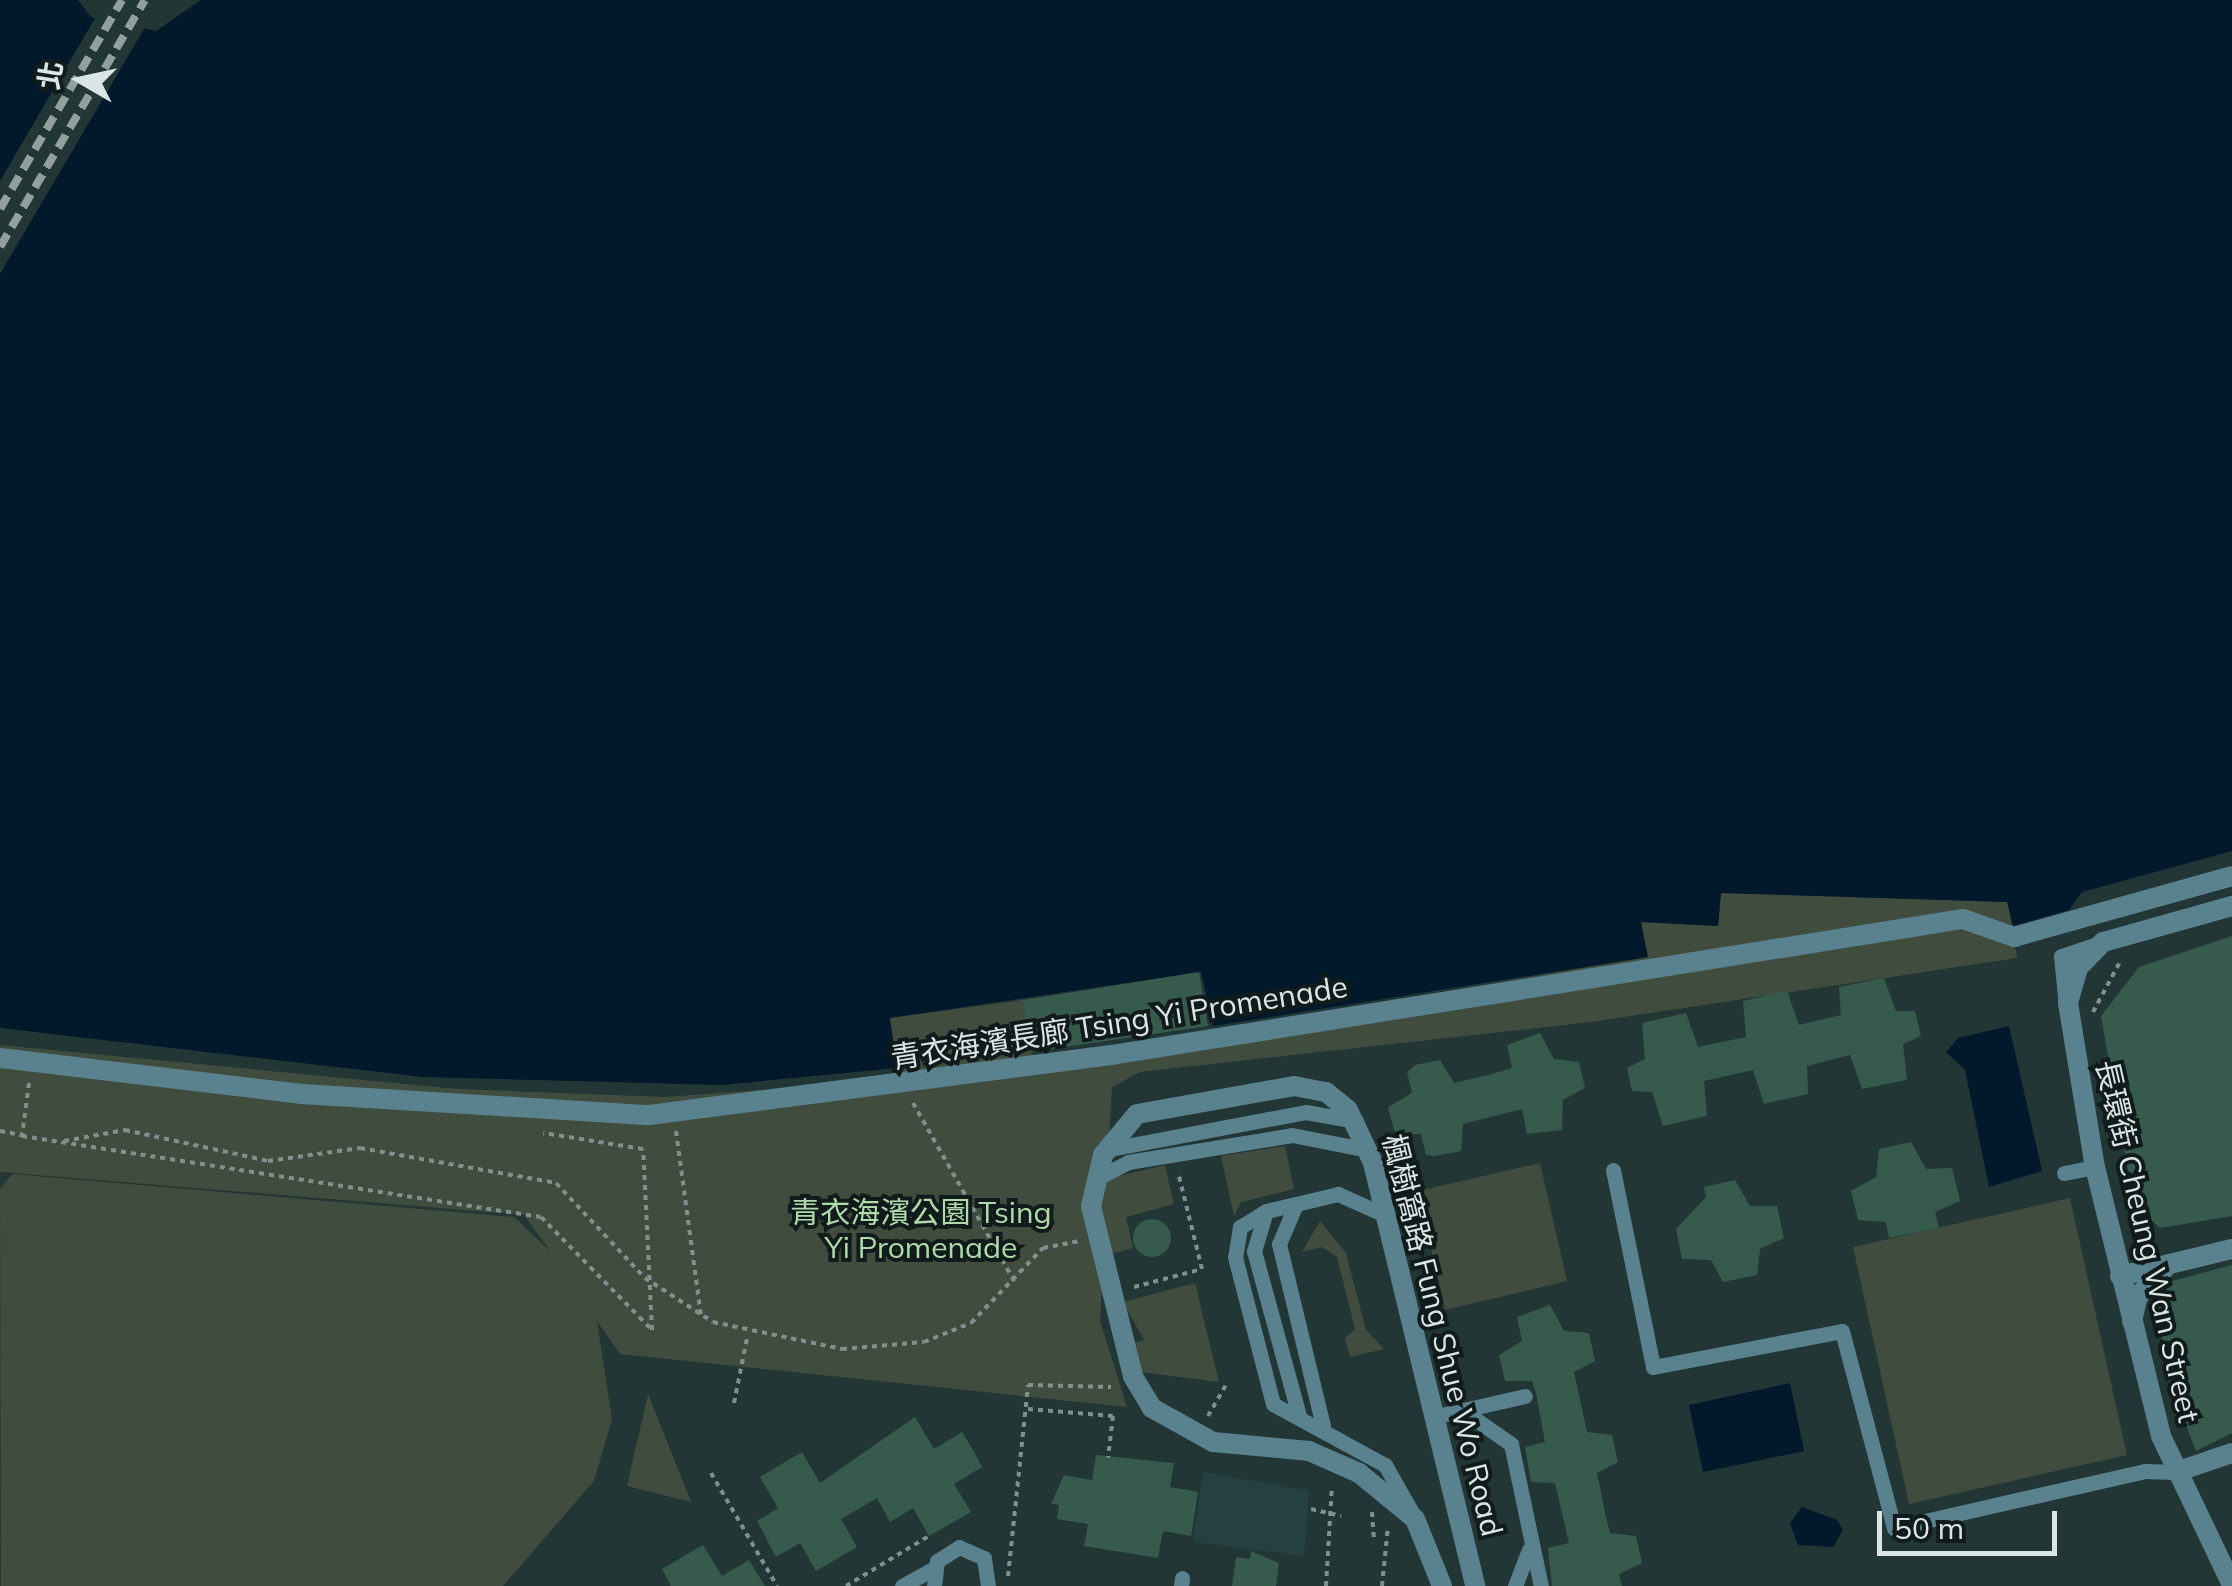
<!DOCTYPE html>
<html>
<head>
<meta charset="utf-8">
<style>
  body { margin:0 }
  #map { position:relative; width:2232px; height:1586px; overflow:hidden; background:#223635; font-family:Mulish,"Noto Sans TC",sans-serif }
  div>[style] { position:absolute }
  .built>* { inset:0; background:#244140 }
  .green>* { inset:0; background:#404d3e }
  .water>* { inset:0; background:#02192c }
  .pier>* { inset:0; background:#223635 }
  .building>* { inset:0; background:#365b4d }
  .round { border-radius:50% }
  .path>* { height:4px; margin-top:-2px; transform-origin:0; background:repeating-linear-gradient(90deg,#80908f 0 5px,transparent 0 10px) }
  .service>* { height:15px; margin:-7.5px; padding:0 7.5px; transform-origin:7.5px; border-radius:7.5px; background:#59828e }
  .pedestrian>* { height:20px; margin:-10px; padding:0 10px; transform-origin:10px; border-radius:10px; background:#59828e }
  .minor>* { height:20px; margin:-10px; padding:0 10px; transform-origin:10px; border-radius:10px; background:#59828e }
  .rail>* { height:8px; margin-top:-4px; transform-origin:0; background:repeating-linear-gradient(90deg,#91a09f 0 15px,transparent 0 23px) }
  .path-bridge>* { height:4px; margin-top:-2px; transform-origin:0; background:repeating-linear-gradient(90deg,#80908f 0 5px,transparent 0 10px) }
  span { translate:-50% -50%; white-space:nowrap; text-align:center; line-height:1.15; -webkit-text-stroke:8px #121b1b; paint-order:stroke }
  .street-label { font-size:30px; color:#dae6e5 }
  .park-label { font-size:30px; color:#afdaaa }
  .north { position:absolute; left:30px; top:30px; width:100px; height:100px; -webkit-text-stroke:8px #121b1b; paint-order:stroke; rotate:279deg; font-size:28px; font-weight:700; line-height:40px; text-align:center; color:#dae6e5 }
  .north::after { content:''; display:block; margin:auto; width:35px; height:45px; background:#dae6e5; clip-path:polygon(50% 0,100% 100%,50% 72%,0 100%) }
  .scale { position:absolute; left:1877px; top:1511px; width:180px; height:45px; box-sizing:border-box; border:5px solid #dae6e5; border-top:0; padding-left:12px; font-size:30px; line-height:35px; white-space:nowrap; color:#dae6e5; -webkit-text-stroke:8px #121b1b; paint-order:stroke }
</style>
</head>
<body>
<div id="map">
  <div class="built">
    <div style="clip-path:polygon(1203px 1472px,1309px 1491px,1304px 1556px,1193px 1542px)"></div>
  </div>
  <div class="green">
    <div style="clip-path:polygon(1721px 893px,2008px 902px,2017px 958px,1591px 1022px,1140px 1072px,1112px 1087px,1107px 1179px,1165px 1165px,1174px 1204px,1126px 1217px,1133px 1248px,1112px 1254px,1105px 1231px,1100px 1321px,1127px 1407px,620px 1354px,597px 1321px,612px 1419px,594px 1481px,503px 1586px,1px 1586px,0 1189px,12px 1174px,514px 1217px,551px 1252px,524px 1215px,0 1172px,0 1045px,458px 1089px,665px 1097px,816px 1086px,898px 1076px,889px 1018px,1023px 1000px,1033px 1062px,1647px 957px,1641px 922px,1718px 926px)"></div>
    <div style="clip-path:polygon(1285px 1146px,1294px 1189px,1241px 1202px,1234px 1216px,1221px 1156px)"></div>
    <div style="clip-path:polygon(1540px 1163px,1567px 1281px,1445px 1310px,1418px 1191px)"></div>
    <div style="clip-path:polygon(2070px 1198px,2127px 1455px,1909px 1504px,1853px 1247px)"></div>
    <div style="clip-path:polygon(1320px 1221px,1346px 1253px,1366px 1330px,1384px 1349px,1350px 1357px,1345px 1338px,1355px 1329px,1337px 1257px,1322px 1247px,1302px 1252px)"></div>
    <div style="clip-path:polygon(1195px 1283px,1219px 1382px,1141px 1372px,1133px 1343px,1144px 1340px,1123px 1302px)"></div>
    <div style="clip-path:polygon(648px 1394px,691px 1502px,627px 1486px)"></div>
  </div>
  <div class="water">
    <div style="clip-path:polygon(0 0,78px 0,91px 17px,156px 31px,201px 0,2232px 0,2232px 851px,2082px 892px,2069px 910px,2013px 926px,2007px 902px,1721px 893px,1718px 926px,1641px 922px,1648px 957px,1213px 1026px,1201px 972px,890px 1018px,897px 1068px,722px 1085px,423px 1077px,0 1028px)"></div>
    <div style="clip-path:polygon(2009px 1026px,2042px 1171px,1989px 1187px,1965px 1070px,1946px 1052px,1958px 1038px)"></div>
    <div style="clip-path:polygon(1790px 1383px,1804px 1451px,1703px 1472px,1689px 1405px)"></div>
    <div style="clip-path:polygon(1802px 1507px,1837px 1520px,1843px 1530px,1833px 1547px,1798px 1545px,1790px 1523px)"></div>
  </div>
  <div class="pier">
    <div style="clip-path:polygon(98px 13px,147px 24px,0 274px,0 181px)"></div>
  </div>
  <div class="building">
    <div style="clip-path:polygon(2232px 936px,2232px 1216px,2160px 1228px,2134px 1204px,2101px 1016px,2139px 967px)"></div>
    <div style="clip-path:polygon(1199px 972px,1208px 1026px,1031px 1052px,1023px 1000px)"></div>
    <div style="clip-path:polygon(1884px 978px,1896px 1011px,1915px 1011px,1921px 1036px,1903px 1044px,1907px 1080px,1862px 1089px,1850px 1055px,1807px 1066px,1808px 1094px,1764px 1104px,1753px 1070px,1704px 1081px,1707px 1116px,1663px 1126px,1652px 1092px,1632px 1091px,1627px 1068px,1645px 1059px,1642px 1023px,1686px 1013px,1698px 1047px,1746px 1037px,1743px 1001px,1787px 991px,1799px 1025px,1841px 1015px,1839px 987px)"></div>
    <div style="clip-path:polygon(1540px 1033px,1554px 1059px,1579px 1062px,1585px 1088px,1563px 1100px,1562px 1130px,1527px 1134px,1522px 1109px,1463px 1124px,1461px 1151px,1435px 1156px,1426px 1155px,1421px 1134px,1395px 1134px,1388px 1107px,1412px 1093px,1407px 1072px,1415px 1065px,1440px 1060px,1454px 1083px,1492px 1074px,1512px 1068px,1507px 1045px)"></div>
    <div style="clip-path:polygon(1911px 1142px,1926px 1169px,1952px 1168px,1960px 1201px,1935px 1212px,1939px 1228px,1889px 1238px,1886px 1222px,1858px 1220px,1851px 1191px,1876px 1177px,1879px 1149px)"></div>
    <div style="clip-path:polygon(1735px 1180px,1750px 1206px,1777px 1206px,1784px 1238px,1760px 1249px,1757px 1275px,1723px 1282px,1711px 1260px,1682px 1259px,1676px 1229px,1706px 1197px,1704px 1187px)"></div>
    <div class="round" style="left:1133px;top:1219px;width:38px;height:38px"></div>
    <div style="clip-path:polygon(2232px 1265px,2232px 1433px,2196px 1451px,2169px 1381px,2157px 1304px,2172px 1281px)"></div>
    <div style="clip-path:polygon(1550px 1305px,1564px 1331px,1589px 1333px,1595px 1361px,1574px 1372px,1587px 1432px,1612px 1435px,1618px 1462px,1597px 1473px,1606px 1517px,1610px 1533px,1636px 1536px,1642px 1563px,1619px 1574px,1622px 1586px,1552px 1586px,1548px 1548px,1569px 1543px,1555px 1483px,1531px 1482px,1525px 1447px,1545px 1442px,1536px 1393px,1532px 1381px,1505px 1381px,1499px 1355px,1522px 1341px,1517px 1317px)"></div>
    <div style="clip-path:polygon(915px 1417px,934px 1449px,962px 1432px,973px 1450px,982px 1467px,954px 1484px,971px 1512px,929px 1536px,913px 1508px,890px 1522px,877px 1498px,841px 1519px,857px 1547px,816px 1571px,800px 1543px,776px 1557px,757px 1521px,778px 1508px,760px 1477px,802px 1452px,820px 1483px)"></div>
    <div style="clip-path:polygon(1096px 1455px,1174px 1463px,1170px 1487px,1198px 1492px,1191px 1536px,1163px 1531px,1158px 1558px,1084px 1546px,1088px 1524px,1057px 1519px,1059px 1505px,1051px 1504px,1064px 1475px,1092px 1480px)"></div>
    <div style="clip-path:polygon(703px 1545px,722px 1576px,749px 1560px,765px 1586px,671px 1586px,662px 1569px)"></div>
    <div style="clip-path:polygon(1251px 1551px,1279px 1563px,1276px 1586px,1232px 1586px,1236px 1557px,1250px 1559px)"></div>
  </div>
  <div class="path">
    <div style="left:2093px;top:1012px;width:59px;rotate:-61.7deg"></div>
    <div style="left:29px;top:1083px;width:53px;rotate:97.5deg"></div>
    <div style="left:22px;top:1136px;width:525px;rotate:8.87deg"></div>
    <div style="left:541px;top:1217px;width:158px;rotate:45.5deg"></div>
    <div style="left:652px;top:1330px;width:181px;rotate:-92.8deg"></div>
    <div style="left:643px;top:1149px;width:101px;rotate:-170.9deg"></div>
    <div style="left:913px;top:1103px;width:205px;rotate:60.4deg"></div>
    <div style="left:0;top:1131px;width:25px;rotate:11deg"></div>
    <div style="left:676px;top:1131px;width:186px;rotate:82.3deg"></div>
    <div style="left:64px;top:1141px;width:62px;rotate:-10.2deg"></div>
    <div style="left:125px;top:1130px;width:146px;rotate:12.2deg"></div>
    <div style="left:268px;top:1161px;width:93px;rotate:-8deg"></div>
    <div style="left:360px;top:1148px;width:199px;rotate:10.1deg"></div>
    <div style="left:556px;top:1183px;width:130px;rotate:46.9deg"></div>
    <div style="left:645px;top:1278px;width:81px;rotate:32.9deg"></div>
    <div style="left:713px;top:1322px;width:132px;rotate:11.8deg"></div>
    <div style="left:842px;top:1349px;width:82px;rotate:-4.9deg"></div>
    <div style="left:924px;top:1342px;width:51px;rotate:-22deg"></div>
    <div style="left:971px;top:1323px;width:104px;rotate:-46.2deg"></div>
    <div style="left:1043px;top:1248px;width:37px;rotate:-11deg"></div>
    <div style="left:2135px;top:1238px;width:20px;rotate:20deg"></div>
    <div style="left:1134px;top:1287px;width:70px;rotate:-14.8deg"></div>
    <div style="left:1202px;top:1269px;width:100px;rotate:-103.9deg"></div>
    <div style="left:734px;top:1403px;width:66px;rotate:-78.7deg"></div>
    <div style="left:1028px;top:1409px;width:85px;rotate:4.7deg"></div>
    <div style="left:1113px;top:1416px;width:42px;rotate:96.8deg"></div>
    <div style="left:1208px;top:1416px;width:39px;rotate:-60deg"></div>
    <div style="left:711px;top:1473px;width:131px;rotate:59.7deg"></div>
    <div style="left:1372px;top:1512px;width:26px;rotate:86deg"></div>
    <div style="left:1008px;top:1576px;width:192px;rotate:-84deg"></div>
    <div style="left:1028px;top:1385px;width:83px;rotate:1.4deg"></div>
    <div style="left:846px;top:1586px;width:97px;rotate:-31.1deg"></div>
    <div style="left:1326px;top:1586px;width:100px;rotate:-86.6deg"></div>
    <div style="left:1382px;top:1586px;width:60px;rotate:-84.3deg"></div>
  </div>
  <div class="service">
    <div style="left:2066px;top:1006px;width:50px;rotate:-95.7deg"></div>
    <div style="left:2061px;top:956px;width:41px;rotate:-18.4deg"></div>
    <div style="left:1110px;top:1149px;width:199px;rotate:-10.7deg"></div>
    <div style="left:1306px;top:1112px;width:51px;rotate:10.2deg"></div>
    <div style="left:1613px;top:1170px;width:201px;rotate:78.5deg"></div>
    <div style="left:1653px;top:1367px;width:192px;rotate:-10.8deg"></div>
    <div style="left:1842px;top:1331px;width:204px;rotate:75.2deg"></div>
    <div style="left:1894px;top:1528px;width:257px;rotate:-12.8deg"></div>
    <div style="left:2145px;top:1471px;width:31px;rotate:2deg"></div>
    <div style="left:2064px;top:1173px;width:32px;rotate:-11deg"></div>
    <div style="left:1097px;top:1178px;width:35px;rotate:-27deg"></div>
    <div style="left:1128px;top:1162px;width:166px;rotate:-9.3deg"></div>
    <div style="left:1292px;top:1135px;width:77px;rotate:11.2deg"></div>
    <div style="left:1296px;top:1204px;width:43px;rotate:113deg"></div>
    <div style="left:1279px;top:1244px;width:187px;rotate:76.4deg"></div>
    <div style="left:1266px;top:1211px;width:42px;rotate:106.7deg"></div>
    <div style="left:1254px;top:1251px;width:170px;rotate:74.7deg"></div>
    <div style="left:1387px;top:1216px;width:54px;rotate:-155.8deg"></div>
    <div style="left:1338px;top:1194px;width:74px;rotate:166.7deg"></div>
    <div style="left:1266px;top:1211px;width:31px;rotate:148deg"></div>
    <div style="left:1240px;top:1227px;width:30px;rotate:99deg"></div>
    <div style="left:1235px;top:1257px;width:152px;rotate:75.5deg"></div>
    <div style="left:1273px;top:1404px;width:128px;rotate:28.6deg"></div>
    <div style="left:1385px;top:1465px;width:59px;rotate:60.4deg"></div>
    <div style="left:1462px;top:1410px;width:60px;rotate:34.8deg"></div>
    <div style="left:1511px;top:1444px;width:145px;rotate:78.1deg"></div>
    <div style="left:1437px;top:1416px;width:90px;rotate:-12.8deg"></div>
    <div style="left:902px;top:1586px;width:35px;rotate:-29deg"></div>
    <div style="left:934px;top:1586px;width:25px;rotate:-83deg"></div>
    <div style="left:937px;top:1561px;width:26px;rotate:-32deg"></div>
    <div style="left:959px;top:1547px;width:27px;rotate:24deg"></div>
    <div style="left:984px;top:1558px;width:28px;rotate:82deg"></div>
    <div style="left:1181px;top:1586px;width:8px;rotate:-83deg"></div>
    <div style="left:1515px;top:1586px;width:39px;rotate:-69deg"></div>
  </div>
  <div class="pedestrian">
    <div style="left:0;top:1058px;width:304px;rotate:6.8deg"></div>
    <div style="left:302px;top:1094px;width:348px;rotate:3.5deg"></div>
    <div style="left:649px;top:1115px;width:466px;rotate:-7.4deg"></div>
    <div style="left:1111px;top:1055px;width:863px;rotate:-9.07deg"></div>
    <div style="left:1963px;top:919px;width:54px;rotate:19.4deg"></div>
    <div style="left:2014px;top:937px;width:226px;rotate:-15.6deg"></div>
  </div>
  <div class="minor">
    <div style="left:2232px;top:906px;width:134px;rotate:164.4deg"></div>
    <div style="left:2103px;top:942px;width:36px;rotate:134deg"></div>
    <div style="left:2078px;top:968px;width:36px;rotate:106deg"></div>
    <div style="left:2068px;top:1003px;width:166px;rotate:80.7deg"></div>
    <div style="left:2095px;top:1167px;width:277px;rotate:76.2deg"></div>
    <div style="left:2161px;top:1436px;width:165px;rotate:64.5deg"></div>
    <div style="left:2120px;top:1276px;width:115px;rotate:-13.6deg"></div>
    <div style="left:2132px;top:1321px;width:26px;rotate:-77deg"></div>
    <div style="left:2138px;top:1296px;width:39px;rotate:-46deg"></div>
    <div style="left:2176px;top:1472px;width:59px;rotate:-18.7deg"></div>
    <div style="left:1442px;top:1586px;width:72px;rotate:-111.9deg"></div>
    <div style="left:1415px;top:1519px;width:72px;rotate:-140.6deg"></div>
    <div style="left:1359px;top:1473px;width:55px;rotate:-156.3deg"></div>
    <div style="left:1309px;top:1451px;width:96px;rotate:-174.6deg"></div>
    <div style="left:1213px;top:1442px;width:70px;rotate:-150.9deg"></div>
    <div style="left:1152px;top:1408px;width:37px;rotate:-121deg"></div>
    <div style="left:1133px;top:1376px;width:175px;rotate:-103.9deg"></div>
    <div style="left:1091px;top:1206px;width:52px;rotate:-76.8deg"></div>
    <div style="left:1103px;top:1155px;width:53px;rotate:-50.3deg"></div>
    <div style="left:1137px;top:1114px;width:159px;rotate:-10.1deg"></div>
    <div style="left:1294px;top:1086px;width:33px;rotate:11deg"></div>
    <div style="left:1326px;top:1092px;width:28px;rotate:39deg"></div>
    <div style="left:1348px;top:1110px;width:59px;rotate:64.7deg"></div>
    <div style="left:1373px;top:1163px;width:435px;rotate:76.4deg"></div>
  </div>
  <div class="rail">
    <div style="left:0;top:209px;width:242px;rotate:-59.7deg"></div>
    <div style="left:0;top:247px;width:286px;rotate:-59.6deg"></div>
  </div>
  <div class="path-bridge">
    <div style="left:1311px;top:1509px;width:31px;rotate:13deg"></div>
  </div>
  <div class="street-label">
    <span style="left:1119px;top:1022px;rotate:-9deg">青衣海濱長廊 Tsing Yi Promenade</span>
    <span style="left:2148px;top:1241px;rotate:77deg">長環街 Cheung Wan Street</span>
    <span style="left:1443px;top:1335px;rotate:76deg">楓樹窩路 Fung Shue Wo Road</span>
  </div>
  <div class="park-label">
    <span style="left:921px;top:1229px">青衣海濱公園 Tsing<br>Yi Promenade</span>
  </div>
  <div class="north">北</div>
  <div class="scale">50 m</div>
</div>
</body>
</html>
